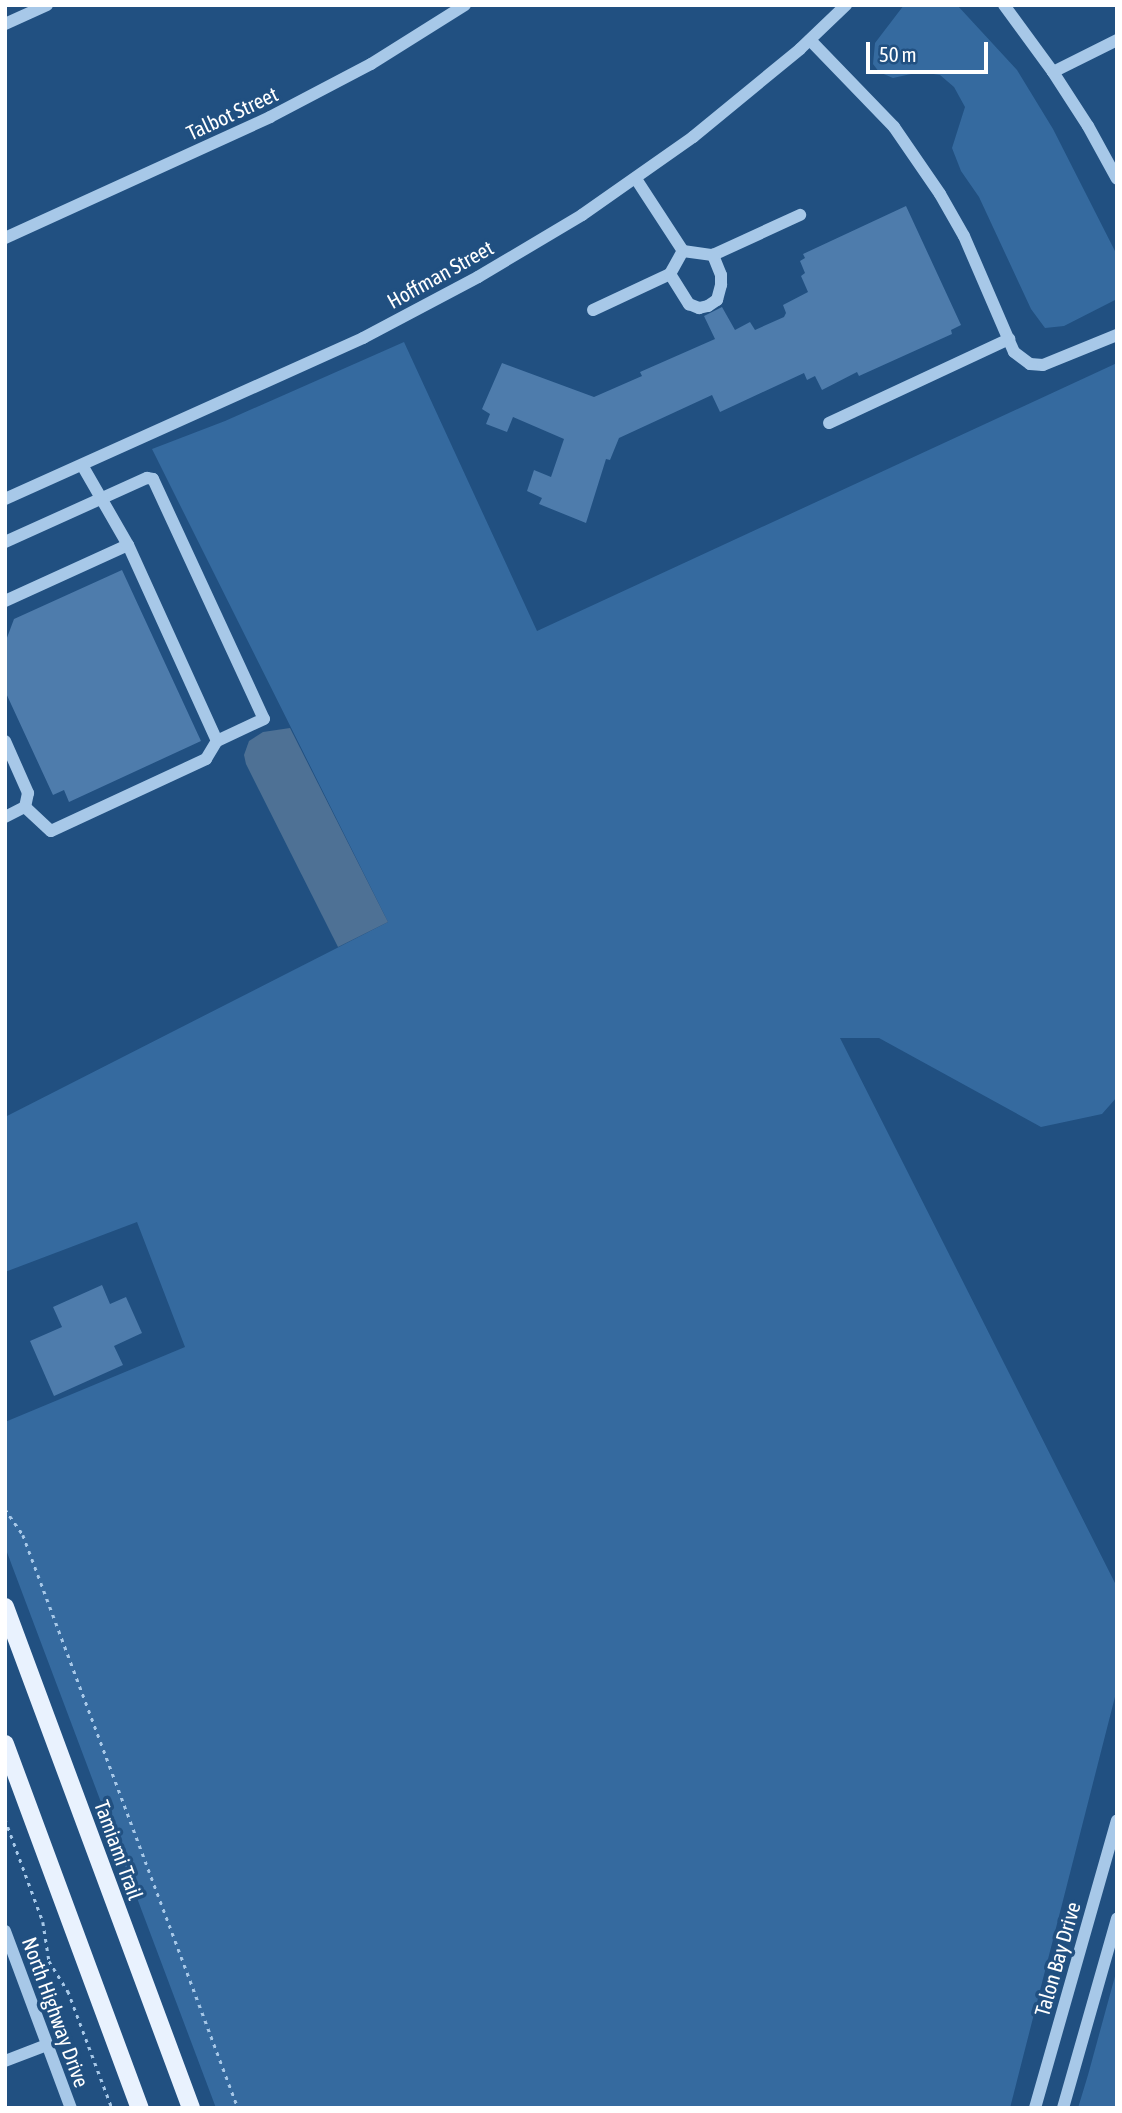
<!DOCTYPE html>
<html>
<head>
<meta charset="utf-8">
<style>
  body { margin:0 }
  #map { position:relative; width:1122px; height:2113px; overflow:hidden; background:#215081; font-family:"Asap Condensed",sans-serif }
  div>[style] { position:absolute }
  .green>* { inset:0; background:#356a9f }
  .water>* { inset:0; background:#4e7195 }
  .building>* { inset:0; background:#4e7cac }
  .path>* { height:2.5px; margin-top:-1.25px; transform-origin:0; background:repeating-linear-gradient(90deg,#a7c8e8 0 3.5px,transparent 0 8.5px) }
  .minor>* { height:12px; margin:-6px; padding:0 6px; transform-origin:6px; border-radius:6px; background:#a7c8e8 }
  .major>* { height:18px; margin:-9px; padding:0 9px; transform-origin:9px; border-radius:9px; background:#e9f2fe }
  span { translate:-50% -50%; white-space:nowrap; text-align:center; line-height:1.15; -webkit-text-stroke:7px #215081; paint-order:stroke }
  .street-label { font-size:21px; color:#fff }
  .frame { position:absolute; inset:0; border:7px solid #fff; pointer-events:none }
  .scale { position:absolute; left:866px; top:42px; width:122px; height:32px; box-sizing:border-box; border:4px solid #fff; border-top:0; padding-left:9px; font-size:21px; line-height:24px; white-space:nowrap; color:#fff; -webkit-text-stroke:5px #215081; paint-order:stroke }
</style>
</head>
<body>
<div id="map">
  <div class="green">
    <div style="clip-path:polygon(904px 5px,957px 5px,1017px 70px,1053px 129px,1117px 255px,1117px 299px,1064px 326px,1045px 328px,1031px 309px,979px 197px,961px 171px,952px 148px,965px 107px,954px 87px,940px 75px,920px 72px,893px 78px,879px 72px,873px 64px,875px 43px)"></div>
    <div style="clip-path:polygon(404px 342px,537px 631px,1117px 363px,1117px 1097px,1102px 1114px,1041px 1127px,879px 1038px,840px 1038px,1117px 1587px,1117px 1689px,1010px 2108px,216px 2108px,5px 1547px,5px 1422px,185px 1347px,137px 1222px,5px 1272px,5px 1117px,388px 922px,152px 449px,225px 421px)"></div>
    <div style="clip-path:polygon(1117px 1969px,1117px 2108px,1078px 2108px,1088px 2075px)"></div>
  </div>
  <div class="water">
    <div style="clip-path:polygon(290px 728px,388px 922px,338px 947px,246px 764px,244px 755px,249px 741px,263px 732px)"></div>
  </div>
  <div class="building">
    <div style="clip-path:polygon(906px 206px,961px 325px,951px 330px,952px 334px,859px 376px,857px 372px,822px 390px,815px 376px,807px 380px,804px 373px,720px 412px,712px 395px,619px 438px,610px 460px,606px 459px,586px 523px,539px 504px,542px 498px,527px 491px,534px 470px,551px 477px,564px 439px,513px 417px,507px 432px,486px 424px,490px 414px,482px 409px,502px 363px,594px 397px,642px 376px,640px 372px,715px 339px,704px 316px,722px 307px,735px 330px,750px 322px,755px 330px,784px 317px,786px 313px,783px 305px,808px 292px,801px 276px,805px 273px,800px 261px,805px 258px,803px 254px)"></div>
    <div style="clip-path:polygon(122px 570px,201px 741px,69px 802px,64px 790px,53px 795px,5px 691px,5px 643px,14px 619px)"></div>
    <div style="clip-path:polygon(102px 1285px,110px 1304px,126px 1297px,142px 1333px,114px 1346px,123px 1365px,54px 1396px,30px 1341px,62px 1327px,53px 1307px)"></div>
  </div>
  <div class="path">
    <div style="left:5px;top:1509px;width:32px;rotate:55deg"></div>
    <div style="left:23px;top:1535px;width:612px;rotate:69.43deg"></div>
    <div style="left:5px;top:1819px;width:110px;rotate:69.7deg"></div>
    <div style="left:43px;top:1922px;width:39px;rotate:81deg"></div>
    <div style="left:49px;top:1961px;width:36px;rotate:58deg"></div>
    <div style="left:68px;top:1991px;width:125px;rotate:69.4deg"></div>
  </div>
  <div class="minor">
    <div style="left:1004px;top:5px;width:83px;rotate:53.8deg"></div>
    <div style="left:1053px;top:72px;width:64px;rotate:57.1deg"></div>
    <div style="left:1088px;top:126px;width:60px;rotate:61.3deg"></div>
    <div style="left:5px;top:24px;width:46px;rotate:-24.3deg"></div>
    <div style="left:810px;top:40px;width:121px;rotate:46deg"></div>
    <div style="left:894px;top:127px;width:81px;rotate:55.5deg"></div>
    <div style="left:940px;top:194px;width:48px;rotate:60.3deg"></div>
    <div style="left:964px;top:236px;width:126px;rotate:66.7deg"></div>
    <div style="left:1014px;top:352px;width:20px;rotate:37deg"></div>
    <div style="left:1030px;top:364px;width:13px;rotate:4deg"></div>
    <div style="left:1043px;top:365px;width:80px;rotate:-22.1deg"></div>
    <div style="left:1053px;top:72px;width:72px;rotate:-26.6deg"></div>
    <div style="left:5px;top:238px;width:291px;rotate:-24.5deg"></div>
    <div style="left:270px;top:117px;width:114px;rotate:-27.7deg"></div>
    <div style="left:371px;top:64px;width:111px;rotate:-32.1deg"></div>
    <div style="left:683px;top:251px;width:30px;rotate:8deg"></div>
    <div style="left:713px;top:255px;width:96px;rotate:-24.7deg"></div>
    <div style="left:670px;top:274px;width:36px;rotate:58deg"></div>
    <div style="left:689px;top:304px;width:11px;rotate:22deg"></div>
    <div style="left:699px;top:308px;width:9px;rotate:-13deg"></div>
    <div style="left:708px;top:306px;width:11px;rotate:-34deg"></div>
    <div style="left:717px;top:300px;width:16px;rotate:-75deg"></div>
    <div style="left:721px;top:285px;width:10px;rotate:-90deg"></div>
    <div style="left:721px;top:275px;width:22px;rotate:-112deg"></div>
    <div style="left:593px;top:310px;width:85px;rotate:-25.1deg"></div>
    <div style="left:670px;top:274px;width:26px;rotate:-61deg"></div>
    <div style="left:683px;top:251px;width:86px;rotate:-123.1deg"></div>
    <div style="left:829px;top:423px;width:199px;rotate:-25deg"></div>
    <div style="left:5px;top:499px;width:393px;rotate:-24.2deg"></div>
    <div style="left:363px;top:338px;width:130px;rotate:-27.9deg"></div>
    <div style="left:478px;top:277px;width:121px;rotate:-30.8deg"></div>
    <div style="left:582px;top:215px;width:136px;rotate:-35.1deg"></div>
    <div style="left:693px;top:137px;width:139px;rotate:-39.4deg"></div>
    <div style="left:800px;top:49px;width:64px;rotate:-43.7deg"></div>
    <div style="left:5px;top:542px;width:156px;rotate:-24.3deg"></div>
    <div style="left:147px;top:478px;width:6px;rotate:9deg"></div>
    <div style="left:153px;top:479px;width:264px;rotate:65.2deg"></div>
    <div style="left:264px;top:719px;width:52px;rotate:154.9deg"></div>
    <div style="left:5px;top:601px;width:135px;rotate:-24.5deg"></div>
    <div style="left:5px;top:741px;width:57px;rotate:66.1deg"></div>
    <div style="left:28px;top:793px;width:14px;rotate:102deg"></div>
    <div style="left:5px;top:817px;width:22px;rotate:-27deg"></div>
    <div style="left:25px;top:807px;width:35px;rotate:43deg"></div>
    <div style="left:51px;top:831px;width:171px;rotate:-24.9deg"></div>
    <div style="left:206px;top:759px;width:21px;rotate:-59deg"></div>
    <div style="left:217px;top:741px;width:215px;rotate:-114.4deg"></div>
    <div style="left:128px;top:545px;width:92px;rotate:-119.9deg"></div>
    <div style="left:5px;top:1931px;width:189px;rotate:69.6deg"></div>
    <div style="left:5px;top:2061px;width:45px;rotate:-20.9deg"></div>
    <div style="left:1035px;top:2108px;width:299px;rotate:-74.1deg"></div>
    <div style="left:1063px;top:2108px;width:197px;rotate:-74.1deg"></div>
  </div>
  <div class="major">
    <div style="left:5px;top:1607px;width:534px;rotate:69.63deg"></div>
    <div style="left:5px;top:1744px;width:388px;rotate:69.7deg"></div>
  </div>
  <div class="street-label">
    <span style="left:232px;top:113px;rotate:-25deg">Talbot Street</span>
    <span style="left:440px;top:274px;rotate:-29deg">Hoffman Street</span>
    <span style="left:119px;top:1850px;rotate:70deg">Tamiami Trail</span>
    <span style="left:1057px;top:1959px;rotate:-74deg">Talon Bay Drive</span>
    <span style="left:56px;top:2012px;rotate:70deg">North Highway Drive</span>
  </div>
  <div class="frame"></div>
  <div class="scale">50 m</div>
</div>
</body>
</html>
